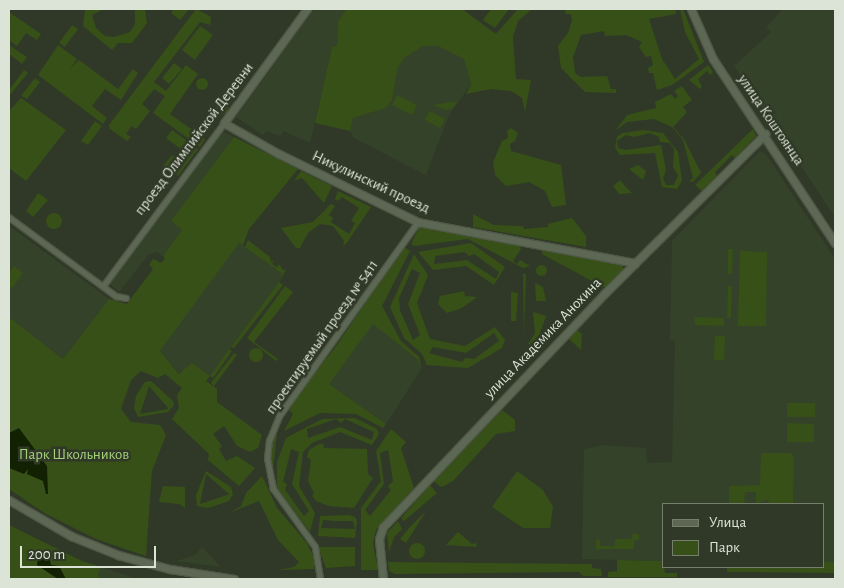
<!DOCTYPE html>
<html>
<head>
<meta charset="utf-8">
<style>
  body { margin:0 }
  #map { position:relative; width:844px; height:588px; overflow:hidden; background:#303927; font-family:"Alegreya Sans",sans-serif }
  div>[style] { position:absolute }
  .built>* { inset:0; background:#35422a }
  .green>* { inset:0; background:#365018 }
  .round { border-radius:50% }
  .water>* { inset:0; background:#122102 }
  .roads { filter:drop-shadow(1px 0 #4f5747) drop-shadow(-1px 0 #4f5747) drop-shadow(0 1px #4f5747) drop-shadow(0 -1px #4f5747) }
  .street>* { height:4.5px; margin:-2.25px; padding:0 2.25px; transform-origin:2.25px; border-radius:2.25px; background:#5d6854 }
  .secondary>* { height:7px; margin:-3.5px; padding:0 3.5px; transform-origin:3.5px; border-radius:3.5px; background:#5d6854 }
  span { translate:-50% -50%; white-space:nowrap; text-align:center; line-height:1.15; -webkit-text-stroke:5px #303927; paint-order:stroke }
  .street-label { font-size:15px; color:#dce3d7 }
  .park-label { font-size:15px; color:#a5d279 }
  .frame { position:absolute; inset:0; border:10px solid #dce3d7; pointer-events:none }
  .legend { position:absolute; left:662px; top:503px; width:162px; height:65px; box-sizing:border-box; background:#303927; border:1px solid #757d6d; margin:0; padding:6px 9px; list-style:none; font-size:15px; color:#dce3d7 }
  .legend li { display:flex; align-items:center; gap:10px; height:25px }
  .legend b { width:25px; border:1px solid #757d6d }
  .scale { position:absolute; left:20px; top:546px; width:136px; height:22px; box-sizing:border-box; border:2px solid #dce3d7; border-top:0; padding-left:6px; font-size:15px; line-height:18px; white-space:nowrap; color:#dce3d7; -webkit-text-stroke:4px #303927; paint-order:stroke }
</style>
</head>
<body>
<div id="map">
  <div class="built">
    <div style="clip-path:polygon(314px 9px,347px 9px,338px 21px,337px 46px,332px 47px,310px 143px,284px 131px,280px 136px,266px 131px,263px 135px,236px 117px)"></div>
    <div style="clip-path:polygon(783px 9px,835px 9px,835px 217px,734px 66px,771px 32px,766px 27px)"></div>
    <div style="clip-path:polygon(423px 46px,438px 46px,464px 59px,471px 84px,449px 115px,426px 175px,354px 138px,350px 131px,353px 118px,386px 108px,392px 100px,398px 68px,404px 58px)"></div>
    <div style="clip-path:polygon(221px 131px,234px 137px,172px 221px,182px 230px,163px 256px,156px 252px,148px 255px,119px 292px,108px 282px)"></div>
    <div style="clip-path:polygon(759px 152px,765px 153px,835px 259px,835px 564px,823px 564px,823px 504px,663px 504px,663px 561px,582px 559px,584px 449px,604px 445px,646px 448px,647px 463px,672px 462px,675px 341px,670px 340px,672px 241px)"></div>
    <div style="clip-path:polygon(9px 226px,109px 299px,63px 359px,9px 317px)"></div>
    <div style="clip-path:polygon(239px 242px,281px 273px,282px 278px,210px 376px,180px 374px,160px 351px)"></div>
    <div style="clip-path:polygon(373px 323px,417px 359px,422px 368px,386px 424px,329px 384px)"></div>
    <div style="clip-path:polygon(202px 547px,221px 567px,177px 561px,195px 555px)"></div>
    <div style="clip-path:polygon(101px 567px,138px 579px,100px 579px,97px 575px)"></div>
  </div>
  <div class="green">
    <div style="clip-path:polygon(85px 9px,104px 9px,92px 15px,96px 28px,105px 36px,114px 37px,130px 32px,135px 24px,135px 9px,145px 9px,147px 23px,132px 43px,118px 43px,112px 50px,83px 26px)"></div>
    <div style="clip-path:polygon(174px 9px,189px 9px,180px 20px,171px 13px)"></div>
    <div style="clip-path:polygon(196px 9px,211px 17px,210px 25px,200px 22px,154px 82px,166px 91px,186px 65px,198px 74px,170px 114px,205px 139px,200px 147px,153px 113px,165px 96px,154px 89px,142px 104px,150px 111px,136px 129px,132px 126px,126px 134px,131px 137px,127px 141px,110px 129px,109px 125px)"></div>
    <div style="clip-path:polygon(347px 9px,462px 9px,496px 34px,518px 9px,532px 9px,518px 21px,513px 37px,516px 79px,531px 80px,525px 112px,522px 98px,511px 91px,491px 89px,466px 94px,471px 84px,464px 59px,438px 46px,423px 46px,404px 58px,398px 68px,392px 100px,386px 108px,353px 118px,350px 131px,315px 123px,332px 47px,337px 46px,338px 21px)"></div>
    <div style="clip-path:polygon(491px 9px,509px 9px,495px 28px,483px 20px)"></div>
    <div style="clip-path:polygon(675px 9px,676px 14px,649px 19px,662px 59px,675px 79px,699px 59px,685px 32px,680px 9px,683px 9px,704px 62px,672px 85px,657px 90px,653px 73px,649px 73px,648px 68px,653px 65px,651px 56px,646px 57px,639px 47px,642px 42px,626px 35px,605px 36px,604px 31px,581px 35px,573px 57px,575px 73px,581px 77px,607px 76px,611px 89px,616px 89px,616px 93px,585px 92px,561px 68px,558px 46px,568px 33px,572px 20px,571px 14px,565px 14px,566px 10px)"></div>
    <div style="clip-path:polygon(9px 12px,41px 34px,37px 40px,26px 33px,17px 46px,9px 40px)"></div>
    <div style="clip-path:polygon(72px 25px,78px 29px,65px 47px,59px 43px)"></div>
    <div style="clip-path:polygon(200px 26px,213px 35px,195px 60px,182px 50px)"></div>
    <div style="clip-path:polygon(9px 45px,27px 57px,22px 64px,9px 54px)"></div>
    <div style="clip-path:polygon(58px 45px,77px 59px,70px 69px,79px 60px,118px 89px,133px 69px,138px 73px,121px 100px,105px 89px,92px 106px,107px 118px,103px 124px,38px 75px)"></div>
    <div style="clip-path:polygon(174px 63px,182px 69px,169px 84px,162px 78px)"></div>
    <div style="clip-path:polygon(708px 65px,713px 72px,710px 75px,707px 71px,698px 79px,702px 87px,700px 89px,689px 80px)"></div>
    <div style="clip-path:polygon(24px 70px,28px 73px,9px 96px,9px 90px)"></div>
    <div style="clip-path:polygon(35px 78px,40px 82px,27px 99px,21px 96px)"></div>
    <div class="round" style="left:196px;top:78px;width:12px;height:12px"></div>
    <div style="clip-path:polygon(682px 86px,692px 100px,683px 107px,687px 112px,673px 127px,684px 139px,701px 173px,693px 182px,689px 181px,693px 178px,683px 140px,672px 127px,654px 119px,627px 122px,615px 131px,627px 115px,656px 108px,655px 102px,671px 94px,675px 99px,678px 96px,674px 91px)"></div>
    <div style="clip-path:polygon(397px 95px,417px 105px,412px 115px,392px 105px)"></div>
    <div style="clip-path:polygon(21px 98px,66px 130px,26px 181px,9px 168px,9px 111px)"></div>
    <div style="clip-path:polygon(457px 101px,453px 108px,446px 110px,433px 105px)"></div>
    <div class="round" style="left:216px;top:103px;width:12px;height:12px"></div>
    <div style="clip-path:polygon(430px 111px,445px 119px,440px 128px,425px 120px)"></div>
    <div style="clip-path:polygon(95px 121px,102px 126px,88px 145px,81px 141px)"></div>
    <div style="clip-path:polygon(511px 128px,518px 133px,515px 141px,510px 144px,511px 151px,561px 165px,566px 205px,552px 207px,545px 191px,529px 182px,506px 186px,495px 175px,493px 162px,502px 141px,508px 138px,507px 131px)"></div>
    <div style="clip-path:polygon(753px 129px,756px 136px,735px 158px,732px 155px,715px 172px,717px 176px,702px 191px,695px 185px)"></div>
    <div style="clip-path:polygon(172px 130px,198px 149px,178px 176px,163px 166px,172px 155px,176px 158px,182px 150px,166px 138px)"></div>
    <div style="clip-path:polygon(evenodd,644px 130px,663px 133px,678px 152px,682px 181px,677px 189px,662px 187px,655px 153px,620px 155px,615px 148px,617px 137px,622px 133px,644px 130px,650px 133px,659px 137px,660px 142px,670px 143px,674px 149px,673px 167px,678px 175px,674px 185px,666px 185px,663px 178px,666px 170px,661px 145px,626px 150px,618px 148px,617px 141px,626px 135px,634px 137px,650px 133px)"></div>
    <div style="clip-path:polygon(234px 137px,298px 169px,249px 229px,243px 245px,239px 243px,160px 351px,179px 374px,192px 363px,210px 376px,229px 349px,232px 351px,213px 378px,210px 376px,206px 381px,217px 389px,217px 402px,262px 435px,258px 448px,250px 452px,237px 446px,224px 426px,213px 434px,222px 446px,219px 449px,226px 461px,237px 456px,255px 468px,239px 486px,208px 460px,209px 454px,172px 419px,179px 408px,177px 395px,182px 388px,165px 374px,158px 378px,141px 371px,131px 380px,121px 409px,131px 422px,160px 425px,166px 435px,152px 471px,146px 556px,96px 539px,46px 514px,9px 489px,9px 317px,63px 359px,109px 299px,127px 304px,153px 269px,149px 265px,153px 259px,161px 263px,165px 259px,163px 256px,182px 230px,171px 221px)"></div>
    <div style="clip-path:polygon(638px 165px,646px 171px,643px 180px,629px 169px)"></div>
    <div style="clip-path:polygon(301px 171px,332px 186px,324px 203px,302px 178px,294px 181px)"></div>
    <div style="clip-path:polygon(620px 180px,626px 187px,632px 193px,619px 194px,613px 186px)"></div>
    <div style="clip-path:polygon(338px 191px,371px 207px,346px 244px,343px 245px,344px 241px,333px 226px,320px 224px,308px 233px,300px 248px,296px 248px,281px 228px,313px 222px,331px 204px,335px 206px,329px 215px,333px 218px,331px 222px,349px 234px,355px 223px,351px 221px,359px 208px,342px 197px,338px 201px,335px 199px)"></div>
    <div style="clip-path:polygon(38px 193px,48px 200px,33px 217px,26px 211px)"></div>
    <div class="round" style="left:46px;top:213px;width:16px;height:16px"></div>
    <div style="clip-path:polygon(473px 214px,494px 225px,523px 226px,524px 229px,548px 227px,548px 224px,572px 218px,586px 236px,586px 247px,473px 227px)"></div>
    <div style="clip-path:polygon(420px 226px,519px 245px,521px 249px,513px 261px,517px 264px,520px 260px,530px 266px,523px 268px,468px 239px,414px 246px,411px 244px)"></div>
    <div style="clip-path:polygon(248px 240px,270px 257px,271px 262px,274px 260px,272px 264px,277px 267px,279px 264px,283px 270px,286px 269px,282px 278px,281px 273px,245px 247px)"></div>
    <div style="clip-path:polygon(evenodd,471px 243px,505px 267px,494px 285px,466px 266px,433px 270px,418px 252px,471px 243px,465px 252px,469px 256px,474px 254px,499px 272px,496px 279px,467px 260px,434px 264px,435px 256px,465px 252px)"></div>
    <div style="clip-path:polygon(404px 247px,410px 251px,382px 306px,401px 341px,419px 357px,422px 368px,417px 359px,373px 324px,329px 384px,386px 424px,383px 428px,356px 414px,320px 413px,284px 431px,293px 414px,289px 410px,305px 385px,334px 349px)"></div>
    <div style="clip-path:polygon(728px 249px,733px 249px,732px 274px,728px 274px)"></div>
    <div style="clip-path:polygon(543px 250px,621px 263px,624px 270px,608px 286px,603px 287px,542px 254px)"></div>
    <div style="clip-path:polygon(740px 251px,767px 252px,766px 326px,738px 326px)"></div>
    <div style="clip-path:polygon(evenodd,414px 254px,428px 275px,417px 303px,430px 339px,465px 346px,495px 327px,505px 340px,502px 348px,468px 368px,427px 365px,422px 354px,404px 338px,390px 307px,414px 254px,412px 269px,420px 273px,408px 304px,420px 335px,413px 340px,400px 310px,399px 298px,412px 269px,414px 254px,494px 333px,499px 341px,474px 359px,465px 358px,462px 362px,429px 353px,433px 347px,466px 353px,494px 333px)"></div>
    <div class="round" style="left:535.5px;top:264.5px;width:11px;height:11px"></div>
    <div style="clip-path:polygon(14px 266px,23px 273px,12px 288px,9px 286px,9px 273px)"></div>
    <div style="clip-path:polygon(523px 274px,526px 274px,524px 337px,524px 336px)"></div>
    <div style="clip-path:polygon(279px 282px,283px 285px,234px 348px,231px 347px)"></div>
    <div style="clip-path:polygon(535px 283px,543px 287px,546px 301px,536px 301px)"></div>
    <div style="clip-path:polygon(285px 286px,293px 292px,254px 342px,278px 359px,276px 361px,247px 338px)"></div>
    <div style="clip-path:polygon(728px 286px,732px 286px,731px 318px,727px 318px)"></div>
    <div style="clip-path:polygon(464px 291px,465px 296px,477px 297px,462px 308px,447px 313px,438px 304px,440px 296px)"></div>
    <div style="clip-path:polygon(511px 292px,518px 293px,516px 321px,511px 321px)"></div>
    <div style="clip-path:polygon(533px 312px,546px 316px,535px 347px,528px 344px,535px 333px)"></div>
    <div style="clip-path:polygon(695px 317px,724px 318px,724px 326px,695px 325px)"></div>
    <div style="clip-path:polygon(577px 330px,582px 334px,581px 350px,569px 339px)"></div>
    <div style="clip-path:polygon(715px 336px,725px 336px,724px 360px,714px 360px)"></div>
    <div class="round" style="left:249px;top:348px;width:14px;height:14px"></div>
    <div style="clip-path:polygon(234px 353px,237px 355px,214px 386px,211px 383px)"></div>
    <div style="clip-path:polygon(evenodd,151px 381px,173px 401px,174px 405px,168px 412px,138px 417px,134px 408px,136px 396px,145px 382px,151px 381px,149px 386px,168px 408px,168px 409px,140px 414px,149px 386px)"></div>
    <div style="clip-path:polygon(787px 403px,815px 403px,815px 417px,787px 417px)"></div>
    <div style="clip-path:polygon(502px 410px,515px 420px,515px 431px,496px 434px,453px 481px,442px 487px,437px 484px,434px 481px)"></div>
    <div style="clip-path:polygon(evenodd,355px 418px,377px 429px,379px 434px,372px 445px,340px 432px,312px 443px,303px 452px,299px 486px,315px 513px,310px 532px,277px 488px,277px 462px,286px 438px,322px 419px,355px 418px,336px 419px,341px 423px,345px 419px,374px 432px,372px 440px,340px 427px,308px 438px,307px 429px,336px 419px,355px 418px,291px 449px,299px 452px,292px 484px,309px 511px,304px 516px,285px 490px,287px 484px,283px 482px,291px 449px)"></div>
    <div style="clip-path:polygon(787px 423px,814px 424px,814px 442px,787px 442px)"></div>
    <div style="clip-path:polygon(evenodd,391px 429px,406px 442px,401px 448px,414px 488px,376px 530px,373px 543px,378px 570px,361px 570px,361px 508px,381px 481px,376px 451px,391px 429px,388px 450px,393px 481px,388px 486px,391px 490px,370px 516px,365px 510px,384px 484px,380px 453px,388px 450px)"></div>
    <div style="clip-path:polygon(277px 434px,273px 468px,270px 469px,272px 440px)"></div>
    <div style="clip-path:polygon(319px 444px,323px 444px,324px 448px,367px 449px,368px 474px,373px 478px,354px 508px,329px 506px,316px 501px,312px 496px,314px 493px,308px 481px,311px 460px,307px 457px,309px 450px)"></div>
    <div style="clip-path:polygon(761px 453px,791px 453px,794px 457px,793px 504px,769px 504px,768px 499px,756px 504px,756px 492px,745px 492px,744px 504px,729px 504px,729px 486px,760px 485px)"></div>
    <div style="clip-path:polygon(evenodd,206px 471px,231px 487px,233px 494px,229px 501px,208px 508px,197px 506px,196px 495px,206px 471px,206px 474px,229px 494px,230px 494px,200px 504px,206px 474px)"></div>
    <div style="clip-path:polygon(517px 471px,543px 490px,553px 507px,550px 528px,523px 528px,492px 507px)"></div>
    <div style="clip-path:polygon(262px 476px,277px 508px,307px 543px,315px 560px,314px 569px,277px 570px,294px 567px,299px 562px,278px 540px,259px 501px,229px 513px,241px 506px,246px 493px)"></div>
    <div style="clip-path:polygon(430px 485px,437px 493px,404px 521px,401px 518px)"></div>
    <div style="clip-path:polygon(163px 486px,185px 487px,185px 508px,179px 504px,159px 502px)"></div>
    <div style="clip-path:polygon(426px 511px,406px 543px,400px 539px,409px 528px)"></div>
    <div style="clip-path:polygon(evenodd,349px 515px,355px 517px,357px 521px,355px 538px,318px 536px,320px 516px,349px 515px,335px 521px,353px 521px,355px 529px,321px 528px,323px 520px,335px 521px)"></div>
    <div style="clip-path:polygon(398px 521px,402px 529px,394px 537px,389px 552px,387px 533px)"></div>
    <div style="clip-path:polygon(9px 525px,82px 561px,101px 567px,98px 575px,100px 579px,9px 579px)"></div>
    <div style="clip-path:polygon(458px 532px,472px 544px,476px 543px,477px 547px,446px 545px)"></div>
    <div style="clip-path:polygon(632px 534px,639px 534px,639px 540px,634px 540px,634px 549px,596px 549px,596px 539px,600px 540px,600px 546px,615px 546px,615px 539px,631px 539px)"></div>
    <div class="round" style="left:409px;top:543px;width:16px;height:16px"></div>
    <div style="clip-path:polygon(318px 547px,355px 547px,355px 566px,326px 568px)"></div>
    <div style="clip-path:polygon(617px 560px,663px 561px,665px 573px,677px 573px,677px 577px,608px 577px,608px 572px,617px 571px)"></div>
    <div style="clip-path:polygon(388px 562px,592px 564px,592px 568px,601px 569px,602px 576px,583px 576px,579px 572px,395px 574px,389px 571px)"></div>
    <div style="clip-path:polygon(823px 562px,835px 562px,835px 573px,727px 572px,727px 567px,823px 567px)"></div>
  </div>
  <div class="water">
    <div style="clip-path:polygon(19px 428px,39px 455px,36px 460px,40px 457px,47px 466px,48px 494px,46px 494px,43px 481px,27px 474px,28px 469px,24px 474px,9px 468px,9px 433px)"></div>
    <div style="clip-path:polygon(38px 556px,49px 556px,51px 565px,59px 566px,66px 579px,58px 579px,37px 565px)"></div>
  </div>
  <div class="roads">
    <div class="street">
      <div style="left:9px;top:217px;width:133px;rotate:36.4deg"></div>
      <div style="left:116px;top:296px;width:10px;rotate:11deg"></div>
      <div style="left:103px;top:286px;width:203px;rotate:-53.4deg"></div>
      <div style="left:320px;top:579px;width:32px;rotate:-99deg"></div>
      <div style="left:315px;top:547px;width:72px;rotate:-125.9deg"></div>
      <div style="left:273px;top:489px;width:31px;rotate:-101deg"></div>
      <div style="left:267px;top:459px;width:18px;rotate:-84deg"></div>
      <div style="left:269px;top:441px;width:27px;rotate:-68deg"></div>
      <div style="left:279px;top:416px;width:239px;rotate:-54.4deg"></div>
    </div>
    <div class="secondary">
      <div style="left:307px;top:9px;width:141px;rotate:126.1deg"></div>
      <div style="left:224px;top:123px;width:63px;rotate:29.4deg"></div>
      <div style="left:279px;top:154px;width:155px;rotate:26.1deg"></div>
      <div style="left:418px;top:222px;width:221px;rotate:10.7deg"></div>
      <div style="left:691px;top:9px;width:55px;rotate:66.3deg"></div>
      <div style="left:713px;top:59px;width:221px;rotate:56.5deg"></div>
      <div style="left:9px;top:500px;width:72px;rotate:30.1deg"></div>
      <div style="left:71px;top:536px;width:51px;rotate:22deg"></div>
      <div style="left:118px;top:555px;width:54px;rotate:15.1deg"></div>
      <div style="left:170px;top:569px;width:65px;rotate:8.9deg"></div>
      <div style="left:383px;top:579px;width:40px;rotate:-95.7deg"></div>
      <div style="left:379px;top:539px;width:13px;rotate:-72deg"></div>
      <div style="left:383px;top:527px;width:323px;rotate:-46.5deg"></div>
      <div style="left:605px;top:293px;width:226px;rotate:-44.8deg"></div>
    </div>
  </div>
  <div class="street-label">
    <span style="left:771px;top:120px;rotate:56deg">улица Коштоянца</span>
    <span style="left:194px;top:139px;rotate:-53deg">проезд Олимпийской Деревни</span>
    <span style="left:371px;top:182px;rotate:25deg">Никулинский проезд</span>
    <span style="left:322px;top:337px;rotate:-55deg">проектируемый проезд № 5411</span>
    <span style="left:543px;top:338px;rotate:-46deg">улица Академика Анохина</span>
  </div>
  <div class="park-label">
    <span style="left:74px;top:455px">Парк Школьников</span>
  </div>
  <div class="frame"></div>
  <ul class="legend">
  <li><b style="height:6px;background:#5d6854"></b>Улица</li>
  <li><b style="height:14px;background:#365018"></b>Парк</li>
  </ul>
  <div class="scale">200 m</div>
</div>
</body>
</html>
